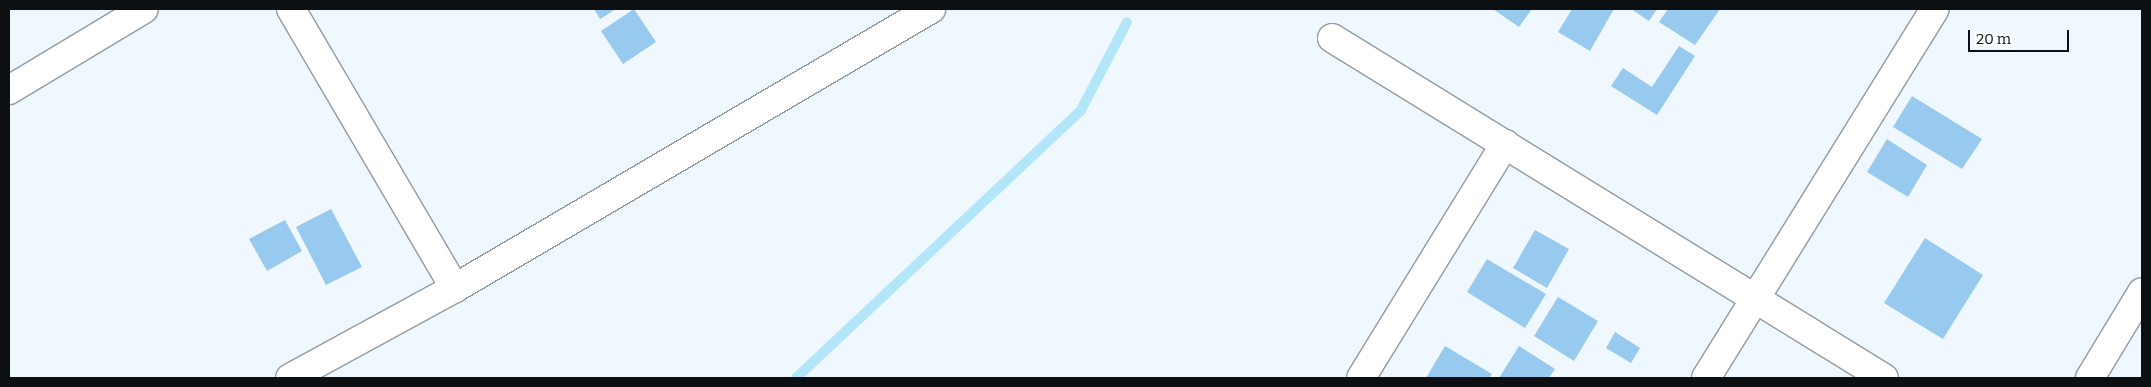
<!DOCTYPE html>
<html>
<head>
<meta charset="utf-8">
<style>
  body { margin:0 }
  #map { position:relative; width:2151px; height:387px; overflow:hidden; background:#eff8fe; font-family:Bitter,serif }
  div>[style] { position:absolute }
  .stream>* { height:10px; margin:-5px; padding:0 5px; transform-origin:5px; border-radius:5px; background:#b3e6f9 }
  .building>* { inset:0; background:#98c9ee }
  .roads { filter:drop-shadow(1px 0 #939aa0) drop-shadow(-1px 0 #939aa0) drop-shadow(0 1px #939aa0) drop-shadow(0 -1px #939aa0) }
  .street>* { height:28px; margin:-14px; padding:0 14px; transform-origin:14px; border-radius:14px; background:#fff }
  span { translate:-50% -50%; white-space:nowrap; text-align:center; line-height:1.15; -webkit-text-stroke:5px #fff; paint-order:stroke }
  .frame { position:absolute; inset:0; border:10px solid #0d1012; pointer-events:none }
  .scale { position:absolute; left:1968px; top:30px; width:101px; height:22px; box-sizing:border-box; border:2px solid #0d1012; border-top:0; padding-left:6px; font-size:15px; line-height:18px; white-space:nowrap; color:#0d1012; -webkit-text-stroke:4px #fff; paint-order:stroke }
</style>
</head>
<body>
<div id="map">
  <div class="stream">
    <div style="left:796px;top:378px;width:391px;rotate:-43.2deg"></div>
    <div style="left:1081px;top:110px;width:99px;rotate:-62.4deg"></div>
  </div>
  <div class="building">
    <div style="clip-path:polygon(594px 9px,616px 9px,600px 19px)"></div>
    <div style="clip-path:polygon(634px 9px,656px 42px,623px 64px,601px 31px)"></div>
    <div style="clip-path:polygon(1493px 9px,1532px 9px,1519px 27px)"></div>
    <div style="clip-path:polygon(1572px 9px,1614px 9px,1590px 51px,1558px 32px)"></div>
    <div style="clip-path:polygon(1631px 9px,1657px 9px,1649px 21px)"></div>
    <div style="clip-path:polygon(1668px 9px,1720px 9px,1695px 45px,1659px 22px)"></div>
    <div style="clip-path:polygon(1679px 46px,1695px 56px,1657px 115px,1611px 86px,1623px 68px,1652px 87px)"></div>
    <div style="clip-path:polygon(1912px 96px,1982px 139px,1962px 169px,1893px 127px)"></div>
    <div style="clip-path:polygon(1887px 139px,1927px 165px,1908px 197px,1867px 172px)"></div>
    <div style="clip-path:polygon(331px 209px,362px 267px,326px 285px,296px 227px)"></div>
    <div style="clip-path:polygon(285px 220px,302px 251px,267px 271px,249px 239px)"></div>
    <div style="clip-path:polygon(1535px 230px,1569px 249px,1547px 288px,1513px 268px)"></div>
    <div style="clip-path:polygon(1925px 238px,1983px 275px,1943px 339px,1884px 303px)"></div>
    <div style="clip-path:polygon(1487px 259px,1546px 294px,1525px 328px,1467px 292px)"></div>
    <div style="clip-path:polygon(1558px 297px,1598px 321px,1574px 361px,1534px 336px)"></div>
    <div style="clip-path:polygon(1615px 332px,1640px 348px,1631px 363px,1606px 348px)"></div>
    <div style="clip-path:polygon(1445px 346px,1492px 374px,1489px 378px,1426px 378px)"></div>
    <div style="clip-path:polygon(1519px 346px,1555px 369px,1549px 378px,1499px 378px)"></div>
  </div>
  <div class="roads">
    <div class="street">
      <div style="left:291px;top:9px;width:324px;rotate:59.6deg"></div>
      <div style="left:1332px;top:38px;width:648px;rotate:31.63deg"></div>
      <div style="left:9px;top:90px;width:157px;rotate:-31deg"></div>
      <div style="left:290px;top:378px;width:188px;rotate:-28.6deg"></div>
      <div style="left:455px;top:288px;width:552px;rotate:-30.38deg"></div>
      <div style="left:1361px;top:378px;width:275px;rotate:-58.4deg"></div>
      <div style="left:1706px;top:378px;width:434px;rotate:-58.2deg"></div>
      <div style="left:2090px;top:378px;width:100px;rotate:-58.8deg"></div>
    </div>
  </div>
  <div class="frame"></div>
  <div class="scale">20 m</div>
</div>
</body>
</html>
